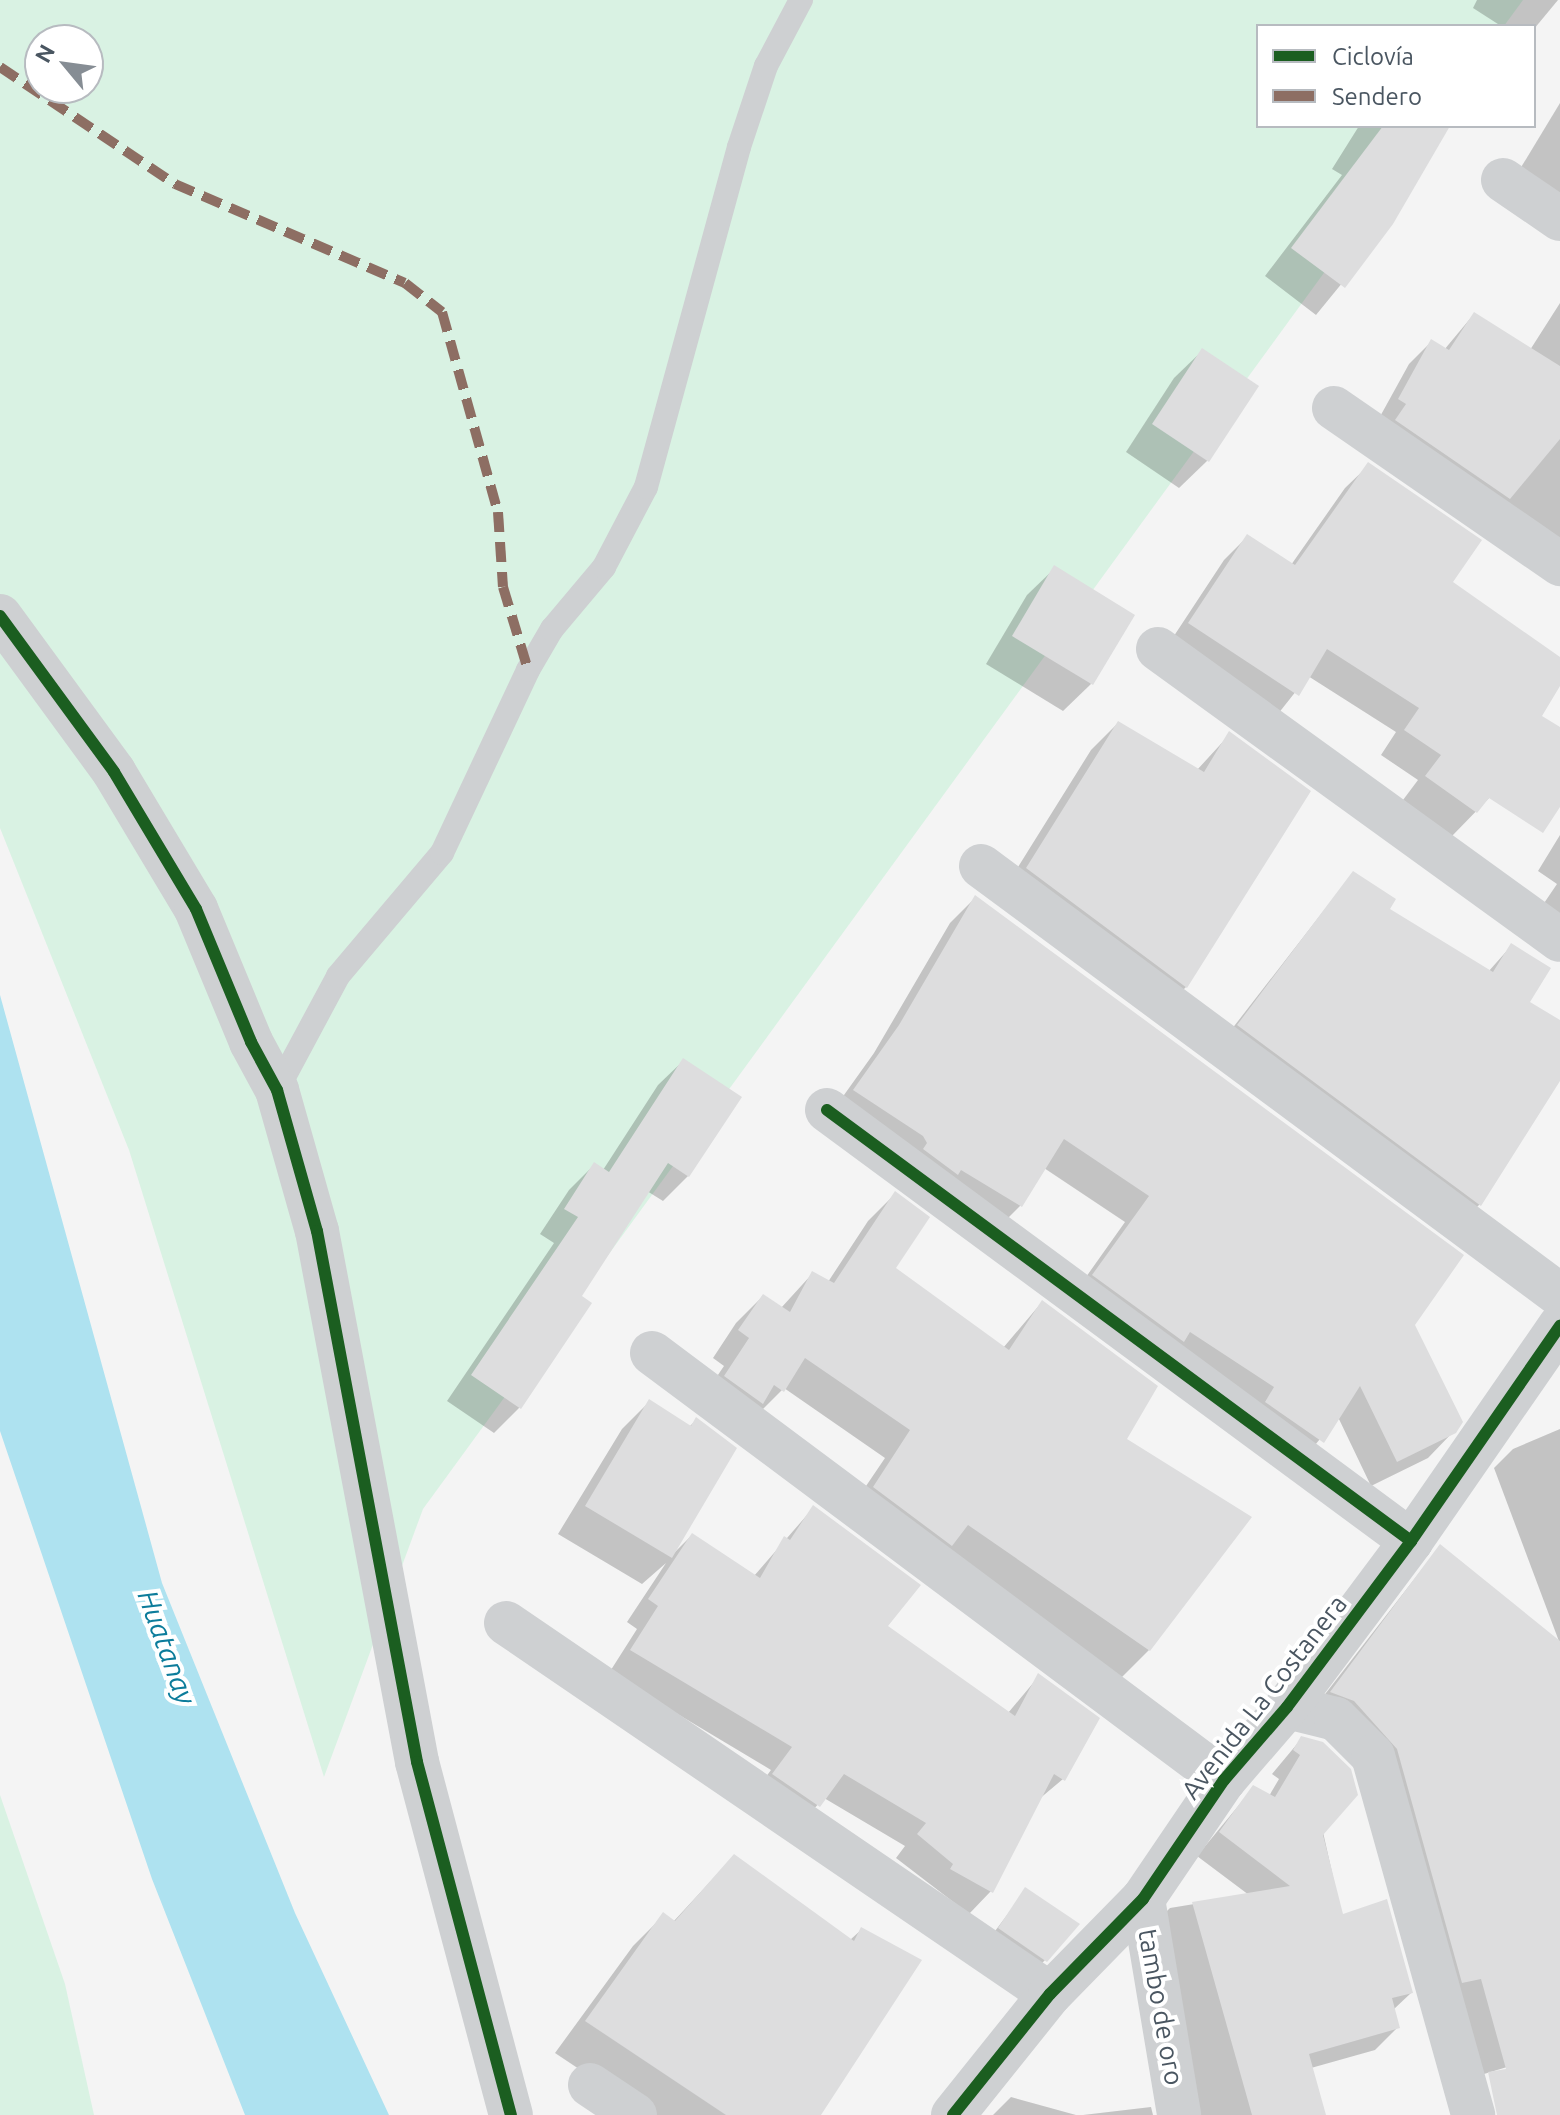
<!DOCTYPE html>
<html>
<head>
<meta charset="utf-8">
<style>
  body { margin:0 }
  #map { position:relative; width:1560px; height:2115px; overflow:hidden; background:#f4f4f4; font-family:Ubuntu,sans-serif }
  div>[style] { position:absolute }
  .green>* { inset:0; background:#d9f2e3 }
  .water>* { inset:0; background:#aee2f0 }
  .shadow>* { inset:0; background:#0003 }
  .building>* { inset:0; background:#ddddde }
  .service>* { height:24px; margin:-12px; padding:0 12px; transform-origin:12px; border-radius:12px; background:#ced0d2 }
  .minor>* { height:44px; margin:-22px; padding:0 22px; transform-origin:22px; border-radius:22px; background:#ced0d2 }
  .quiet>* { height:10px; margin-top:-5px; transform-origin:0; background:repeating-linear-gradient(90deg,#8d6e63 0 20px,transparent 0 30px) }
  .cycleway>* { height:12px; margin:-6px; padding:0 6px; transform-origin:6px; border-radius:6px; background:#1b5e20 }
  span { translate:-50% -50%; white-space:nowrap; text-align:center; line-height:1.15; -webkit-text-stroke:8px #fff; paint-order:stroke }
  .street-label { font-size:26px; color:#4a5661 }
  .water-label { font-size:28px; color:#0c7c9b; font-style:italic }
  .legend { position:absolute; left:1256px; top:24px; width:280px; height:104px; box-sizing:border-box; background:#fff; border:2px solid #b7bbc0; margin:0; padding:10px 14px; list-style:none; font-size:24px; color:#4a5661 }
  .legend li { display:flex; align-items:center; gap:16px; height:40px }
  .legend b { width:40px; border:2px solid #b7bbc0 }
  .north { position:absolute; left:24px; top:24px; width:80px; height:80px; box-sizing:border-box; background:#fff; border:2px solid #b7bbc0; border-radius:50%; rotate:299deg; font-size:22px; font-weight:700; line-height:32px; text-align:center; color:#4a5661 }
  .north::after { content:''; display:block; margin:auto; width:28px; height:36px; background:#868d94; clip-path:polygon(50% 0,100% 100%,50% 72%,0 100%) }
</style>
</head>
<body>
<div id="map">
  <div class="green">
    <div style="clip-path:polygon(evenodd,0 0,1523px 0,1504px 26px,1258px 26px,1258px 126px,1431px 126px,423px 1509px,324px 1777px,129px 1150px,0 828px,0 0,40px 40px,88px 40px,88px 88px,40px 88px,40px 40px)"></div>
    <div style="clip-path:polygon(0 1795px,65px 1984px,94px 2115px,0 2115px)"></div>
  </div>
  <div class="water">
    <div style="clip-path:polygon(0 995px,162px 1583px,295px 1913px,389px 2115px,245px 2115px,152px 1879px,0 1431px)"></div>
  </div>
  <div class="shadow">
    <div style="clip-path:polygon(1477px 0,1558px 0,1534px 29px,1501px 26px,1473px 8px)"></div>
    <div style="clip-path:polygon(1560px 103px,1560px 197px,1520px 169px)"></div>
    <div style="clip-path:polygon(1359px 126px,1431px 126px,1392px 222px,1316px 315px,1265px 276px,1342px 175px,1332px 169px)"></div>
    <div style="clip-path:polygon(1560px 303px,1560px 563px,1377px 422px,1409px 364px,1431px 342px,1444px 350px,1474px 314px,1530px 350px)"></div>
    <div style="clip-path:polygon(1202px 351px,1207px 461px,1179px 488px,1126px 452px,1174px 378px)"></div>
    <div style="clip-path:polygon(1369px 465px,1451px 583px,1560px 659px,1560px 682px,1489px 798px,1452px 836px,1403px 800px,1418px 780px,1381px 755px,1396px 732px,1308px 676px,1274px 719px,1166px 648px,1224px 560px,1248px 536px,1291px 565px,1345px 488px)"></div>
    <div style="clip-path:polygon(1055px 568px,1091px 684px,1063px 711px,986px 664px,1027px 595px)"></div>
    <div style="clip-path:polygon(1118px 723px,1197px 770px,1230px 734px,1186px 987px,1159px 1014px,1000px 896px,1091px 750px)"></div>
    <div style="clip-path:polygon(1560px 835px,1560px 931px,1536px 915px,1557px 884px,1538px 871px)"></div>
    <div style="clip-path:polygon(1353px 873px,1387px 910px,1488px 972px,1512px 945px,1528px 1003px,1560px 1023px,1560px 1079px,1480px 1204px,1462px 1222px,1221px 1043px)"></div>
    <div style="clip-path:polygon(975px 898px,1413px 1325px,1454px 1431px,1428px 1458px,1371px 1486px,1338px 1417px,1297px 1467px,1069px 1301px,1125px 1222px,1044px 1168px,1020px 1206px,995px 1231px,829px 1116px,874px 1053px,950px 923px)"></div>
    <div style="clip-path:polygon(684px 1060px,688px 1176px,663px 1201px,647px 1191px,579px 1297px,590px 1304px,519px 1408px,494px 1433px,447px 1401px,554px 1243px,540px 1234px,569px 1190px,594px 1165px,603px 1170px,658px 1085px)"></div>
    <div style="clip-path:polygon(895px 1194px,893px 1269px,1003px 1348px,1042px 1302px,1124px 1439px,1250px 1518px,1149px 1650px,1122px 1677px,847px 1514px,885px 1458px,784px 1388px,755px 1417px,699px 1403px,724px 1366px,713px 1358px,736px 1323px,763px 1296px,781px 1308px,812px 1274px,828px 1282px,868px 1221px)"></div>
    <div style="clip-path:polygon(649px 1402px,689px 1427px,696px 1420px,673px 1554px,692px 1535px,754px 1576px,814px 1507px,885px 1627px,1008px 1713px,1039px 1676px,1063px 1779px,1038px 1800px,991px 1891px,969px 1914px,896px 1858px,905px 1846px,824px 1798px,796px 1828px,751px 1797px,771px 1770px,609px 1673px,637px 1629px,627px 1622px,666px 1563px,642px 1584px,558px 1534px,622px 1429px)"></div>
    <div style="clip-path:polygon(1560px 1429px,1560px 2051px,1484px 2074px,1378px 1768px,1312px 1711px,1440px 1546px,1560px 1644px,1494px 1468px,1513px 1449px)"></div>
    <div style="clip-path:polygon(1302px 1738px,1342px 1917px,1411px 1993px,1393px 2010px,1398px 2027px,1375px 2050px,1311px 2068px,1324px 2115px,1178px 2115px,1148px 1930px,1170px 1908px,1249px 1895px,1197px 1856px,1253px 1788px,1269px 1796px,1279px 1779px,1272px 1774px)"></div>
    <div style="clip-path:polygon(734px 1856px,850px 1940px,861px 1930px,817px 2115px,648px 2115px,555px 2053px,633px 1946px,664px 1915px,673px 1922px)"></div>
    <div style="clip-path:polygon(1026px 1890px,1045px 1960px,1032px 1974px,986px 1943px)"></div>
    <div style="clip-path:polygon(1011px 2097px,1076px 2115px,993px 2115px)"></div>
    <div style="clip-path:polygon(1151px 2107px,1153px 2115px,1083px 2115px)"></div>
  </div>
  <div class="building">
    <div style="clip-path:polygon(1383px 126px,1450px 126px,1393px 224px,1345px 288px,1291px 248px)"></div>
    <div style="clip-path:polygon(1474px 312px,1560px 366px,1560px 439px,1510px 499px,1395px 420px,1406px 404px,1398px 399px,1431px 339px,1449px 350px)"></div>
    <div style="clip-path:polygon(1202px 348px,1259px 386px,1209px 462px,1152px 424px)"></div>
    <div style="clip-path:polygon(1368px 462px,1482px 540px,1453px 582px,1560px 657px,1560px 686px,1542px 716px,1560px 727px,1560px 807px,1543px 833px,1489px 798px,1477px 813px,1425px 776px,1441px 755px,1404px 730px,1419px 708px,1327px 649px,1299px 696px,1188px 623px,1247px 534px,1295px 565px)"></div>
    <div style="clip-path:polygon(1054px 565px,1135px 615px,1093px 685px,1012px 636px)"></div>
    <div style="clip-path:polygon(1118px 721px,1204px 772px,1229px 731px,1311px 791px,1187px 988px,1026px 868px)"></div>
    <div style="clip-path:polygon(1353px 871px,1396px 899px,1390px 909px,1493px 972px,1511px 943px,1551px 968px,1530px 1002px,1560px 1020px,1560px 1081px,1481px 1206px,1237px 1025px)"></div>
    <div style="clip-path:polygon(975px 895px,1464px 1255px,1415px 1325px,1463px 1422px,1456px 1433px,1397px 1462px,1360px 1386px,1324px 1443px,1265px 1402px,1274px 1387px,1190px 1332px,1184px 1342px,1092px 1275px,1149px 1196px,1064px 1139px,1022px 1207px,961px 1170px,958px 1175px,923px 1149px,927px 1143px,923px 1136px,853px 1090px,899px 1025px)"></div>
    <div style="clip-path:polygon(683px 1058px,742px 1097px,689px 1177px,668px 1163px,582px 1296px,592px 1303px,521px 1409px,471px 1375px,578px 1217px,564px 1209px,594px 1162px,609px 1172px)"></div>
    <div style="clip-path:polygon(895px 1191px,930px 1217px,896px 1268px,1009px 1350px,1042px 1300px,1158px 1386px,1127px 1439px,1252px 1517px,1150px 1651px,968px 1525px,952px 1546px,873px 1487px,910px 1430px,805px 1358px,784px 1392px,774px 1385px,763px 1404px,724px 1376px,749px 1338px,738px 1330px,763px 1294px,790px 1312px,812px 1271px,834px 1283px)"></div>
    <div style="clip-path:polygon(649px 1399px,691px 1426px,696px 1417px,737px 1448px,672px 1558px,585px 1506px)"></div>
    <div style="clip-path:polygon(813px 1505px,921px 1585px,888px 1626px,1015px 1716px,1038px 1673px,1100px 1718px,1065px 1781px,1054px 1774px,993px 1893px,950px 1869px,953px 1864px,917px 1834px,926px 1823px,844px 1774px,820px 1807px,772px 1774px,792px 1747px,630px 1650px,658px 1606px,648px 1599px,692px 1533px,760px 1578px,784px 1536px,790px 1540px)"></div>
    <div style="clip-path:polygon(1440px 1544px,1560px 1641px,1560px 2115px,1497px 2115px,1488px 2072px,1506px 2069px,1481px 1979px,1462px 1983px,1397px 1749px,1354px 1701px,1330px 1692px)"></div>
    <div style="clip-path:polygon(1301px 1736px,1323px 1742px,1351px 1769px,1358px 1795px,1323px 1835px,1343px 1914px,1387px 1899px,1413px 1993px,1392px 1998px,1400px 2028px,1309px 2054px,1326px 2115px,1252px 2115px,1192px 1902px,1290px 1886px,1219px 1832px,1253px 1785px,1275px 1797px,1300px 1755px,1293px 1750px)"></div>
    <div style="clip-path:polygon(734px 1854px,854px 1941px,861px 1927px,922px 1960px,821px 2115px,726px 2115px,585px 2021px,663px 1912px,675px 1921px)"></div>
    <div style="clip-path:polygon(1025px 1887px,1080px 1924px,1047px 1962px,998px 1928px)"></div>
  </div>
  <div class="service">
    <div style="left:277px;top:1090px;width:129px;rotate:-61.8deg"></div>
    <div style="left:338px;top:976px;width:161px;rotate:-49.8deg"></div>
    <div style="left:442px;top:853px;width:202px;rotate:-64.8deg"></div>
    <div style="left:528px;top:670px;width:48px;rotate:-59.7deg"></div>
    <div style="left:552px;top:629px;width:81px;rotate:-50deg"></div>
    <div style="left:604px;top:567px;width:90px;rotate:-62.3deg"></div>
    <div style="left:646px;top:487px;width:352px;rotate:-74.7deg"></div>
    <div style="left:739px;top:147px;width:85px;rotate:-71.6deg"></div>
    <div style="left:766px;top:66px;width:75px;rotate:-62.1deg"></div>
  </div>
  <div class="minor">
    <div style="left:1503px;top:180px;width:69px;rotate:34.4deg"></div>
    <div style="left:1334px;top:408px;width:275px;rotate:34.6deg"></div>
    <div style="left:0;top:616px;width:193px;rotate:53.8deg"></div>
    <div style="left:114px;top:772px;width:160px;rotate:59.1deg"></div>
    <div style="left:196px;top:909px;width:144px;rotate:67.5deg"></div>
    <div style="left:251px;top:1042px;width:55px;rotate:61.6deg"></div>
    <div style="left:277px;top:1090px;width:147px;rotate:74.2deg"></div>
    <div style="left:317px;top:1231px;width:540px;rotate:79.33deg"></div>
    <div style="left:417px;top:1762px;width:365px;rotate:75.1deg"></div>
    <div style="left:1158px;top:649px;width:496px;rotate:35.9deg"></div>
    <div style="left:981px;top:866px;width:721px;rotate:36.54deg"></div>
    <div style="left:827px;top:1110px;width:726px;rotate:36.43deg"></div>
    <div style="left:652px;top:1353px;width:714px;rotate:36.74deg"></div>
    <div style="left:506px;top:1623px;width:658px;rotate:34.29deg"></div>
    <div style="left:1287px;top:1707px;width:50px;rotate:13.8deg"></div>
    <div style="left:1336px;top:1719px;width:52px;rotate:45deg"></div>
    <div style="left:1373px;top:1756px;width:373px;rotate:74.4deg"></div>
    <div style="left:1143px;top:1899px;width:219px;rotate:80.5deg"></div>
    <div style="left:590px;top:2085px;width:54px;rotate:33.7deg"></div>
    <div style="left:953px;top:2115px;width:155px;rotate:-51.3deg"></div>
    <div style="left:1050px;top:1994px;width:133px;rotate:-45.6deg"></div>
    <div style="left:1143px;top:1899px;width:144px;rotate:-55.8deg"></div>
    <div style="left:1224px;top:1780px;width:96px;rotate:-49.2deg"></div>
    <div style="left:1287px;top:1707px;width:207px;rotate:-53.2deg"></div>
    <div style="left:1411px;top:1541px;width:262px;rotate:-55.3deg"></div>
  </div>
  <div class="quiet">
    <div style="left:0;top:67px;width:211px;rotate:33.8deg"></div>
    <div style="left:175px;top:184px;width:250px;rotate:23.3deg"></div>
    <div style="left:405px;top:283px;width:47px;rotate:38.1deg"></div>
    <div style="left:442px;top:312px;width:208px;rotate:74.4deg"></div>
    <div style="left:498px;top:512px;width:75px;rotate:86.2deg"></div>
    <div style="left:503px;top:587px;width:87px;rotate:73.2deg"></div>
  </div>
  <div class="cycleway">
    <div style="left:0;top:616px;width:193px;rotate:53.8deg"></div>
    <div style="left:114px;top:772px;width:160px;rotate:59.1deg"></div>
    <div style="left:196px;top:909px;width:144px;rotate:67.5deg"></div>
    <div style="left:251px;top:1042px;width:55px;rotate:61.6deg"></div>
    <div style="left:277px;top:1090px;width:147px;rotate:74.2deg"></div>
    <div style="left:317px;top:1231px;width:540px;rotate:79.33deg"></div>
    <div style="left:417px;top:1762px;width:365px;rotate:75.1deg"></div>
    <div style="left:827px;top:1110px;width:726px;rotate:36.43deg"></div>
    <div style="left:953px;top:2115px;width:155px;rotate:-51.3deg"></div>
    <div style="left:1050px;top:1994px;width:133px;rotate:-45.6deg"></div>
    <div style="left:1143px;top:1899px;width:144px;rotate:-55.8deg"></div>
    <div style="left:1224px;top:1780px;width:96px;rotate:-49.2deg"></div>
    <div style="left:1287px;top:1707px;width:207px;rotate:-53.2deg"></div>
    <div style="left:1411px;top:1541px;width:262px;rotate:-55.3deg"></div>
  </div>
  <div class="street-label">
    <span style="left:1264px;top:1697px;rotate:-52deg">Avenida La Costanera</span>
    <span style="left:1161px;top:2007px;rotate:80deg">tambo de oro</span>
  </div>
  <div class="water-label">
    <span style="left:167px;top:1647px;rotate:70deg">Huatanay</span>
  </div>
  <ul class="legend">
  <li><b style="height:10px;background:#1b5e20"></b>Ciclovía</li>
  <li><b style="height:10px;background:#8d6e63"></b>Sendero</li>
  </ul>
  <div class="north">N</div>
</div>
</body>
</html>
